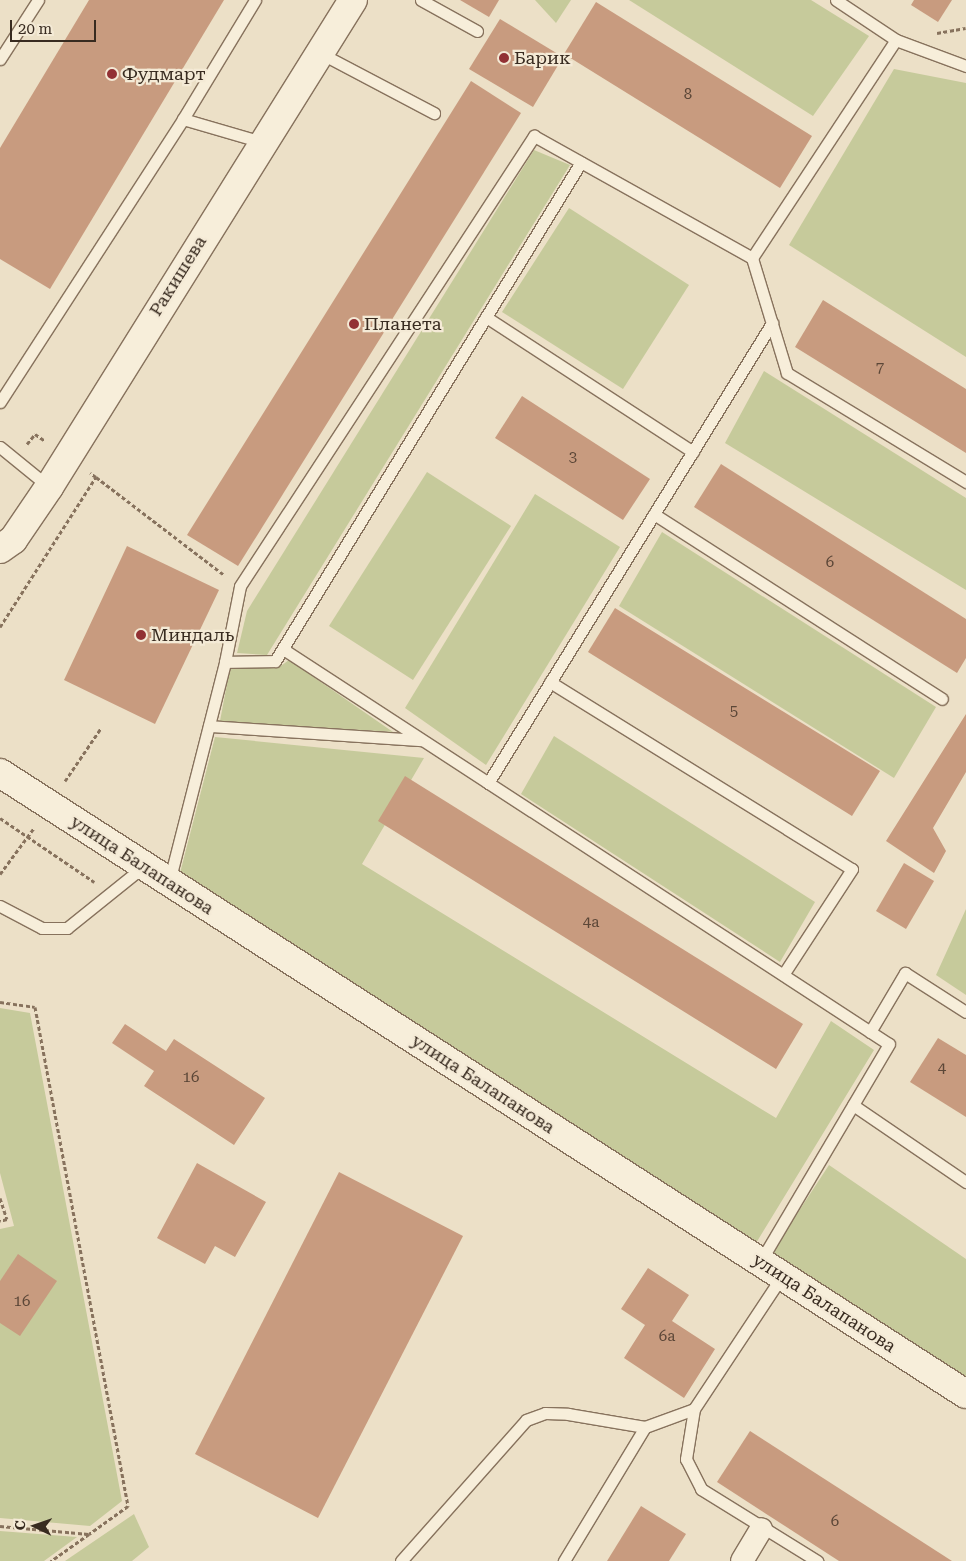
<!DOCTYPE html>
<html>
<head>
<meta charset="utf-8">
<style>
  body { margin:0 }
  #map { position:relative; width:966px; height:1561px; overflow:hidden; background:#ece0c7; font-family:"Roboto Serif",serif }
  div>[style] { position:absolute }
  .green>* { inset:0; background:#c6ca9b }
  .building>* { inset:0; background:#c89b7f }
  .path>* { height:3px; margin-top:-1.5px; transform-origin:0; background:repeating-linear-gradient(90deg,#87725d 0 4px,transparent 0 6.5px) }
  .roads { filter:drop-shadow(1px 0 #87725d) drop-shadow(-1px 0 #87725d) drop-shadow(0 1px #87725d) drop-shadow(0 -1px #87725d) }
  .service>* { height:11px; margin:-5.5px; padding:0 5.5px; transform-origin:5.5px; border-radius:5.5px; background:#f7eeda }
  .minor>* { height:22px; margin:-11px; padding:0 11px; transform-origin:11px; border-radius:11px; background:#f7eeda }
  .tertiary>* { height:28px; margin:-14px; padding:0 14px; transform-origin:14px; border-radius:14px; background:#f7eeda }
  .dots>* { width:14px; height:14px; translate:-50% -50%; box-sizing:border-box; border:2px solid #f4ead6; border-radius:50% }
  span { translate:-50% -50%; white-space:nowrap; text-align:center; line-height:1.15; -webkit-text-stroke:4.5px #f4ead6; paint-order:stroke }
  .number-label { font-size:15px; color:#5c4738 }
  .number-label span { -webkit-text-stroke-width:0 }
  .poi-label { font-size:18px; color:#382b20 }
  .left { translate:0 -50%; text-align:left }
  .street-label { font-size:18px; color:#382b20 }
  .north { position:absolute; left:10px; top:1501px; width:50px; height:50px; -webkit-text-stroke:4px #f4ead6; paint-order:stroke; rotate:273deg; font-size:14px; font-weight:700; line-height:20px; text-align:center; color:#382b20 }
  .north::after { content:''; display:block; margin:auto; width:18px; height:22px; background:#382b20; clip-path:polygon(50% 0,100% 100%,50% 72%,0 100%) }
  .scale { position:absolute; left:10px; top:20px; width:86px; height:22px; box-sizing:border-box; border:2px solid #382b20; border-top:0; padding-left:6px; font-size:15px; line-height:18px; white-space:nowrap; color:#382b20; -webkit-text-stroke:4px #f4ead6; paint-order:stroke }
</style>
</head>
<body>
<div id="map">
  <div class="green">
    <div style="clip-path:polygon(535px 0,571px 0,556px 23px)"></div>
    <div style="clip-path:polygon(629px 0,811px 0,869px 36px,813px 116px)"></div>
    <div style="clip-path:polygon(894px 69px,966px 83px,966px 357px,789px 245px)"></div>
    <div style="clip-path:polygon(534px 150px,570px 165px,267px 655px,237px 653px,247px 611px)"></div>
    <div style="clip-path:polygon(569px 208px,689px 285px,623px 389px,502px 312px)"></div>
    <div style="clip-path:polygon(764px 371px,966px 498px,966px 590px,725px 443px)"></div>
    <div style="clip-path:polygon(427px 472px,511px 526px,413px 680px,329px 626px)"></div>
    <div style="clip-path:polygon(535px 494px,620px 547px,486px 765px,405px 708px)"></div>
    <div style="clip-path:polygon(662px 532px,936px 707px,894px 778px,619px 606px)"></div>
    <div style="clip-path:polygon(289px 660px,393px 732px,220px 721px,230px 668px,278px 668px)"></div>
    <div style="clip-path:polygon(554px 736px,815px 902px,780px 962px,521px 794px)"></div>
    <div style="clip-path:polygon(215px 737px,424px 758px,362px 864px,776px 1118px,831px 1021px,874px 1050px,753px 1248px,179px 877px)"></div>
    <div style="clip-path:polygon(966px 909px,966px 995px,936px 975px)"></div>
    <div style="clip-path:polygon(0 1008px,30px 1013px,122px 1501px,90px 1526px,0 1518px,0 1229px,14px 1226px,0 1173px)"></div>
    <div style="clip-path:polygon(829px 1165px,966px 1259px,966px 1385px,770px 1255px)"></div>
    <div style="clip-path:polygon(134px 1514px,149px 1547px,132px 1561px,65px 1561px)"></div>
    <div style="clip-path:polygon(0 1531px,77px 1537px,44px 1561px,0 1561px)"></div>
  </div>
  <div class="building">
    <div style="clip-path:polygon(89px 0,224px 0,50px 289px,0 259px,0 148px)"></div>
    <div style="clip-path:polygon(460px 0,499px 0,489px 17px)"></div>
    <div style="clip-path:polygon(914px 0,952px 0,938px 22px,911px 5px)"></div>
    <div style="clip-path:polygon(596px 2px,812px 136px,780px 188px,564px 54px)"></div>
    <div style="clip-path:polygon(500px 19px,563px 57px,533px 107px,469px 69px)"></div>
    <div style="clip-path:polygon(471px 81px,521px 113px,238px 566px,187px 535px)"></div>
    <div style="clip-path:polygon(823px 300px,966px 389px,966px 453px,795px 347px)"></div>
    <div style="clip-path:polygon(522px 396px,650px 479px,623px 520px,495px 438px)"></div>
    <div style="clip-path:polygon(721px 464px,966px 619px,966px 658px,957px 673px,694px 507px)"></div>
    <div style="clip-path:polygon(127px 546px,219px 590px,155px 724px,64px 680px)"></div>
    <div style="clip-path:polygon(615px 608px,880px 771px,852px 816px,588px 652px)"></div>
    <div style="clip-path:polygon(966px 714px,966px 772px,933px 828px,946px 851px,934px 873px,886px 841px)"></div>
    <div style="clip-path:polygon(405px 776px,803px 1024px,776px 1069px,378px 821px)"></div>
    <div style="clip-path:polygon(904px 863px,934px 881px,906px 929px,876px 911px)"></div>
    <div style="clip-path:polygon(125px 1024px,166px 1051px,174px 1039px,265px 1098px,234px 1145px,144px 1086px,154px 1071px,112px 1043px)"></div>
    <div style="clip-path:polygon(938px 1038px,966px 1055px,966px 1117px,910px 1082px)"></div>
    <div style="clip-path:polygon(197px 1163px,266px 1202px,235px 1257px,215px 1246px,205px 1264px,157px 1238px)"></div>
    <div style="clip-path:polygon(339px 1172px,463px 1236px,318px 1518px,195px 1454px)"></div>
    <div style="clip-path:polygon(18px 1254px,57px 1281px,20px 1336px,0 1323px,0 1281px)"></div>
    <div style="clip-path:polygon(648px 1268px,689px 1295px,672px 1321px,715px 1349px,684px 1398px,624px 1358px,645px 1325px,621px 1309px)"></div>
    <div style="clip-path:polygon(750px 1431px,952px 1561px,839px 1561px,717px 1482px)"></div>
    <div style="clip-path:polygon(641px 1506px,686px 1534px,669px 1561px,607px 1561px)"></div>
  </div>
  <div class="path">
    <div style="left:937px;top:33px;width:29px;rotate:-10deg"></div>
    <div style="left:27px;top:444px;width:13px;rotate:-51deg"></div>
    <div style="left:35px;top:434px;width:11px;rotate:34deg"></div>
    <div style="left:96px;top:477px;width:160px;rotate:37.4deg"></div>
    <div style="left:0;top:627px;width:178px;rotate:-57.4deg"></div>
    <div style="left:96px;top:477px;width:7px;rotate:-146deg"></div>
    <div style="left:65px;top:781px;width:64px;rotate:-55.8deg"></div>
    <div style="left:0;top:818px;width:114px;rotate:34.2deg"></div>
    <div style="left:0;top:874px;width:57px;rotate:-53.5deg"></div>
    <div style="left:0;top:1002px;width:35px;rotate:8deg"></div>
    <div style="left:35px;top:1007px;width:508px;rotate:79.44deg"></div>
    <div style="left:128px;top:1506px;width:48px;rotate:144.3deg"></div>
    <div style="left:0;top:1198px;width:22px;rotate:72deg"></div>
    <div style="left:7px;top:1219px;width:7px;rotate:164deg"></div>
    <div style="left:0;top:1526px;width:89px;rotate:5.1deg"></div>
    <div style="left:89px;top:1534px;width:47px;rotate:144.6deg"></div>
  </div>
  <div class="roads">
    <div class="service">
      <div style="left:421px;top:0;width:64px;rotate:29deg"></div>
      <div style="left:836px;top:0;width:72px;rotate:33.7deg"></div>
      <div style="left:896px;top:40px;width:75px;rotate:20.4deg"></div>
      <div style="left:320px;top:53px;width:129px;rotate:27.8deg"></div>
      <div style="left:0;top:59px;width:70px;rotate:-57.2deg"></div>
      <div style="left:183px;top:119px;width:82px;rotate:16.2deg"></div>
      <div style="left:752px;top:258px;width:120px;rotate:73.1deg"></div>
      <div style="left:787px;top:373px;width:210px;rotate:31.3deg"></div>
      <div style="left:486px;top:317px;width:247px;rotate:33.1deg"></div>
      <div style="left:0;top:402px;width:337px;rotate:-57.1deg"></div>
      <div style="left:183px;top:119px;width:139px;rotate:-58.8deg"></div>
      <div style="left:0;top:447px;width:63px;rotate:39.2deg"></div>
      <div style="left:654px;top:514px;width:342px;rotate:32.7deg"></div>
      <div style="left:283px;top:649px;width:723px;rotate:33.1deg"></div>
      <div style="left:889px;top:1044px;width:253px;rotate:120.6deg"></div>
      <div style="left:225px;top:662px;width:50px;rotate:-1.1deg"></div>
      <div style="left:275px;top:661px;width:585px;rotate:-58.48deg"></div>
      <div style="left:550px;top:682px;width:355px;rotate:31.8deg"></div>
      <div style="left:852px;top:869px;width:126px;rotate:123.1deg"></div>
      <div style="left:209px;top:726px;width:212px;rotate:3.8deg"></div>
      <div style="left:488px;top:783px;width:541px;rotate:-58.31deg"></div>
      <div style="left:169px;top:882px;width:227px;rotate:-75.7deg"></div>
      <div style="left:225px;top:662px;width:77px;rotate:-78.8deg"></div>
      <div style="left:240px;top:586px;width:538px;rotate:-56.84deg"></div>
      <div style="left:534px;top:136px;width:250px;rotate:29.2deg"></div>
      <div style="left:752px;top:258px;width:261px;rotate:-56.6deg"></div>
      <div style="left:0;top:906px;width:47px;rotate:27.6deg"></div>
      <div style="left:42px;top:928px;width:25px"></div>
      <div style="left:67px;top:928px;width:99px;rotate:-38.8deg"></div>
      <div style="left:870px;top:1032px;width:69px;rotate:-59.3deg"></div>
      <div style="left:905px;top:973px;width:72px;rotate:32.6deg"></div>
      <div style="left:853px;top:1105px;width:137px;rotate:34.3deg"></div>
      <div style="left:694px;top:1409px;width:51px;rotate:99.1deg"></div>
      <div style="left:686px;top:1459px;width:34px;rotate:63deg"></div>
      <div style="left:701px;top:1489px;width:137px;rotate:31.8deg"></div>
      <div style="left:645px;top:1427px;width:52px;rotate:-20.2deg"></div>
      <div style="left:694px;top:1409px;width:159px;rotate:-56.5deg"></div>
      <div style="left:401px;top:1561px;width:188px;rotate:-48.4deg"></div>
      <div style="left:526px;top:1420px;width:20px;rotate:-20deg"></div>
      <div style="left:545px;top:1413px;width:23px;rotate:2deg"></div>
      <div style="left:568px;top:1414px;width:78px;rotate:9.6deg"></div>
      <div style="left:645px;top:1427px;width:157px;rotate:121.2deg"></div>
    </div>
    <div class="minor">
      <div style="left:742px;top:1561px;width:37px;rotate:-59deg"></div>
    </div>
    <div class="tertiary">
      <div style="left:0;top:549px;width:16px;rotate:-35deg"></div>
      <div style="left:13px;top:540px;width:64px;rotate:-55.8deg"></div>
      <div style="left:49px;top:487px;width:574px;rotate:-58.03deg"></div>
      <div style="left:0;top:773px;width:1148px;rotate:32.74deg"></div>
    </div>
  </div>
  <div class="dots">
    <div style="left:504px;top:58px;background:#923134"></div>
    <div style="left:112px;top:74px;background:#923134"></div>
    <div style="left:354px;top:324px;background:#923134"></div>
    <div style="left:141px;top:635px;background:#923134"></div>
  </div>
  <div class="number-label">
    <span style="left:688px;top:95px">8</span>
    <span style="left:880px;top:368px">7</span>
    <span style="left:573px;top:458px">3</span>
    <span style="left:830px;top:563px">6</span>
    <span style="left:734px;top:712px">5</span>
    <span style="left:591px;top:923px">4а</span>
    <span style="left:942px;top:1069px">4</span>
    <span style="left:191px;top:1078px">16</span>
    <span style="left:22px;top:1302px">16</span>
    <span style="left:667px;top:1337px">6а</span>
    <span style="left:835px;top:1522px">6</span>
  </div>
  <div class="poi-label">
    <span class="left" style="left:514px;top:58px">Барик</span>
    <span class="left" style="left:122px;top:74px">Фудмарт</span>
    <span class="left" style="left:364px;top:324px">Планета</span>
    <span class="left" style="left:151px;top:635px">Миндаль</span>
  </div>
  <div class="street-label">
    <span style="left:178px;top:276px;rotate:-58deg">Ракишева</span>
    <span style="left:142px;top:865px;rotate:33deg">улица Балапанова</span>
    <span style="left:483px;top:1084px;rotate:33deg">улица Балапанова</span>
    <span style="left:824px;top:1303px;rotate:33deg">улица Балапанова</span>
  </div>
  <div class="north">С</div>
  <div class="scale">20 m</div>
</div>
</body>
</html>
